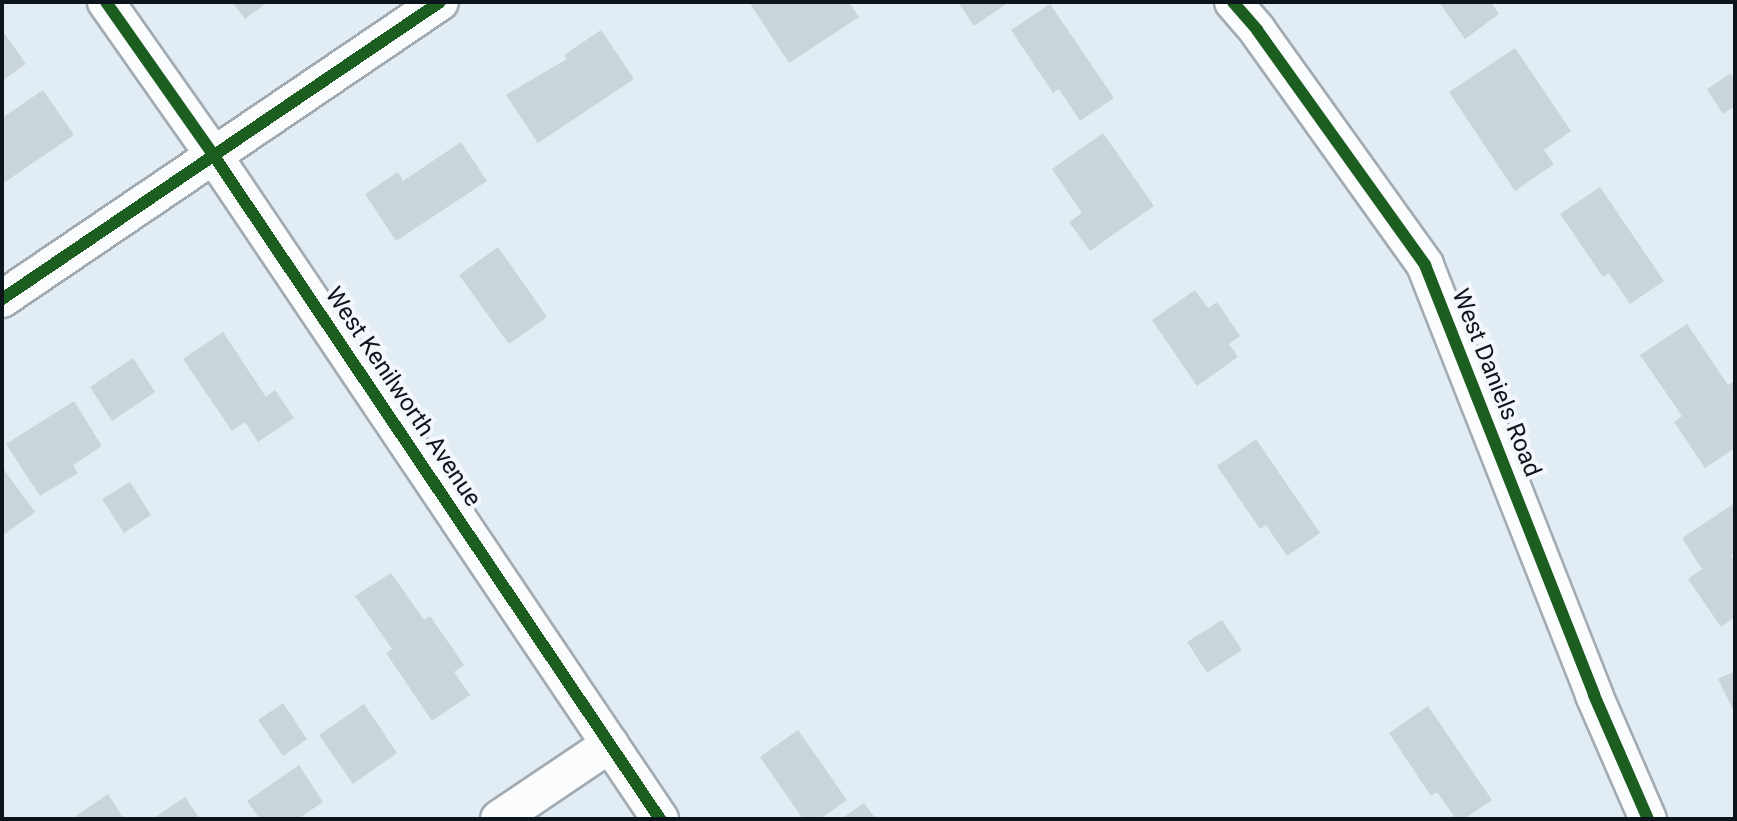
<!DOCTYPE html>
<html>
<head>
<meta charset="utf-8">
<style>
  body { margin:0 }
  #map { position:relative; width:1737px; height:821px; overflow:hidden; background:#e2ecf5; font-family:Roboto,sans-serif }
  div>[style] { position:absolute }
  .building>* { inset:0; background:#cad5da }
  .roads { filter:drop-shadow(2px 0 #a2abb2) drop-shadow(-2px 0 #a2abb2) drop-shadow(0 2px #a2abb2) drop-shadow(0 -2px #a2abb2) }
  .minor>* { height:36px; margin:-18px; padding:0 18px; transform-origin:18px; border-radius:18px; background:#fbfcfe }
  .cycleway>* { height:12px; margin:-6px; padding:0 6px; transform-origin:6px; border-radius:6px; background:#1b5e20 }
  span { translate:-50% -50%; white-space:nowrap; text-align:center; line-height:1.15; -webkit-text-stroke:8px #f3f7fc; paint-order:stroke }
  .street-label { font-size:24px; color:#0d151c }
  .frame { position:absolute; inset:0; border:4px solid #0d151c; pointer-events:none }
</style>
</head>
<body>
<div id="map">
  <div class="building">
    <div style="clip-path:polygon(232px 2px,268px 2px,245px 19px)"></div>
    <div style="clip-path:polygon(749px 2px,849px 2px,859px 17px,789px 63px)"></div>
    <div style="clip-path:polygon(958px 2px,1009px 2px,974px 26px)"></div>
    <div style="clip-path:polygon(1439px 2px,1491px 2px,1499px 14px,1465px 39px)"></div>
    <div style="clip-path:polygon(1050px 4px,1114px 98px,1080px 121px,1059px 89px,1053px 93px,1011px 30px)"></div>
    <div style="clip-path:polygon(2px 30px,26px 64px,2px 81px)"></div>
    <div style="clip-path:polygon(601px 30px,634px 79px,538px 143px,506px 95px,567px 59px,564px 55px)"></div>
    <div style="clip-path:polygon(1515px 48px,1571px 131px,1544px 150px,1554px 164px,1515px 191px,1449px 92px)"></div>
    <div style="clip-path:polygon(1731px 73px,1735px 80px,1735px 106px,1723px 114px,1707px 89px)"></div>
    <div style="clip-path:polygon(43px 90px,74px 135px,2px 184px,2px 118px)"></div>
    <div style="clip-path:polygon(1103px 133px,1154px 206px,1090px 251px,1069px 222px,1082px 213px,1052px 169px)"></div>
    <div style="clip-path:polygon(461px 142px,487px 181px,396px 241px,365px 194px,398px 172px,403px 181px)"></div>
    <div style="clip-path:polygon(1600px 187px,1664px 281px,1630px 304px,1609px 273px,1603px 277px,1560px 214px)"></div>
    <div style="clip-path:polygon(498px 247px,547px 317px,509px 344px,459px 275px)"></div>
    <div style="clip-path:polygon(1195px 290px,1208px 308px,1217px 302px,1240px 336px,1229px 344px,1238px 357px,1197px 386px,1152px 320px)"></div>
    <div style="clip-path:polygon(1687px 324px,1728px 385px,1735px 380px,1735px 448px,1705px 468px,1674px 422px,1682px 416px,1640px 355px)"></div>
    <div style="clip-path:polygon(223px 332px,266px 397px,275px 390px,294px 418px,258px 442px,245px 422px,232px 431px,183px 359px)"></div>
    <div style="clip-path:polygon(133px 358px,155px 392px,112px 421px,90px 387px)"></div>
    <div style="clip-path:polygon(74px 401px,102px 446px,73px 465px,78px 473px,40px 496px,6px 444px)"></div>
    <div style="clip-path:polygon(1256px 439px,1320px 533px,1287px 556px,1266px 525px,1260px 529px,1217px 466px)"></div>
    <div style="clip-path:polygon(2px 467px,35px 512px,2px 536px)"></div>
    <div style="clip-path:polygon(130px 482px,151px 515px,124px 533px,102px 499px)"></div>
    <div style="clip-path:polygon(1735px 503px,1735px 553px,1731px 556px,1735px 562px,1735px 617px,1721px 627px,1688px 579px,1702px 569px,1682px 538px)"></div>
    <div style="clip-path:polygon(391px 573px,424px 620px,430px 616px,464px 665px,454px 672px,470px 695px,432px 721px,386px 653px,392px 649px,355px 596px)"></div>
    <div style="clip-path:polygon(1222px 620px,1242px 650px,1207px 673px,1187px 642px)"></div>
    <div style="clip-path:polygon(1735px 671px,1735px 714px,1718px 679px)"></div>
    <div style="clip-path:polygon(283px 703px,307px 739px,283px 756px,258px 720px)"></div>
    <div style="clip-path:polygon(364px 704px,397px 753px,353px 784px,319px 735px)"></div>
    <div style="clip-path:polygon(1428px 706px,1492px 800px,1464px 819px,1456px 819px,1437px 792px,1431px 796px,1389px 733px)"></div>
    <div style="clip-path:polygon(798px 730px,847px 800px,820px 819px,803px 819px,760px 757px)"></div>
    <div style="clip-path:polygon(299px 765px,323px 802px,298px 819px,260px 819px,247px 801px)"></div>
    <div style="clip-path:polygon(108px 794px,124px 819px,78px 819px,76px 816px)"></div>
    <div style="clip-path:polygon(185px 797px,200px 819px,152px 819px)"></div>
    <div style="clip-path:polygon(864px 803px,876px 819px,841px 819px)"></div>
  </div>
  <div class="roads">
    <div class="minor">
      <div style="left:106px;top:2px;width:184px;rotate:54.9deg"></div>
      <div style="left:212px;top:153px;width:803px;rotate:56.07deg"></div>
      <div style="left:1233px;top:2px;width:37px;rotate:49deg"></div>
      <div style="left:1257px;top:30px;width:289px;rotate:54.4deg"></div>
      <div style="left:1425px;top:265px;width:462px;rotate:68.5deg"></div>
      <div style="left:1594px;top:695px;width:135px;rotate:66.5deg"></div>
      <div style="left:2px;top:299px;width:529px;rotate:-34.14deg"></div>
      <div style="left:499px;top:819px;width:134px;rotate:-34deg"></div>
    </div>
  </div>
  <div class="cycleway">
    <div style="left:106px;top:2px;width:184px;rotate:54.9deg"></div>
    <div style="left:212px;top:153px;width:803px;rotate:56.07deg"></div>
    <div style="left:1233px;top:2px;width:37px;rotate:49deg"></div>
    <div style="left:1257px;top:30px;width:289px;rotate:54.4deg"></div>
    <div style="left:1425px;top:265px;width:462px;rotate:68.5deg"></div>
    <div style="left:1594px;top:695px;width:135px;rotate:66.5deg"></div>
    <div style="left:2px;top:299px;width:529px;rotate:-34.14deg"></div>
  </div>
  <div class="street-label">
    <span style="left:1496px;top:383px;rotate:68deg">West Daniels Road</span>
    <span style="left:403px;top:397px;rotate:56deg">West Kenilworth Avenue</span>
  </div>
  <div class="frame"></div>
</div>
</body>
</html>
